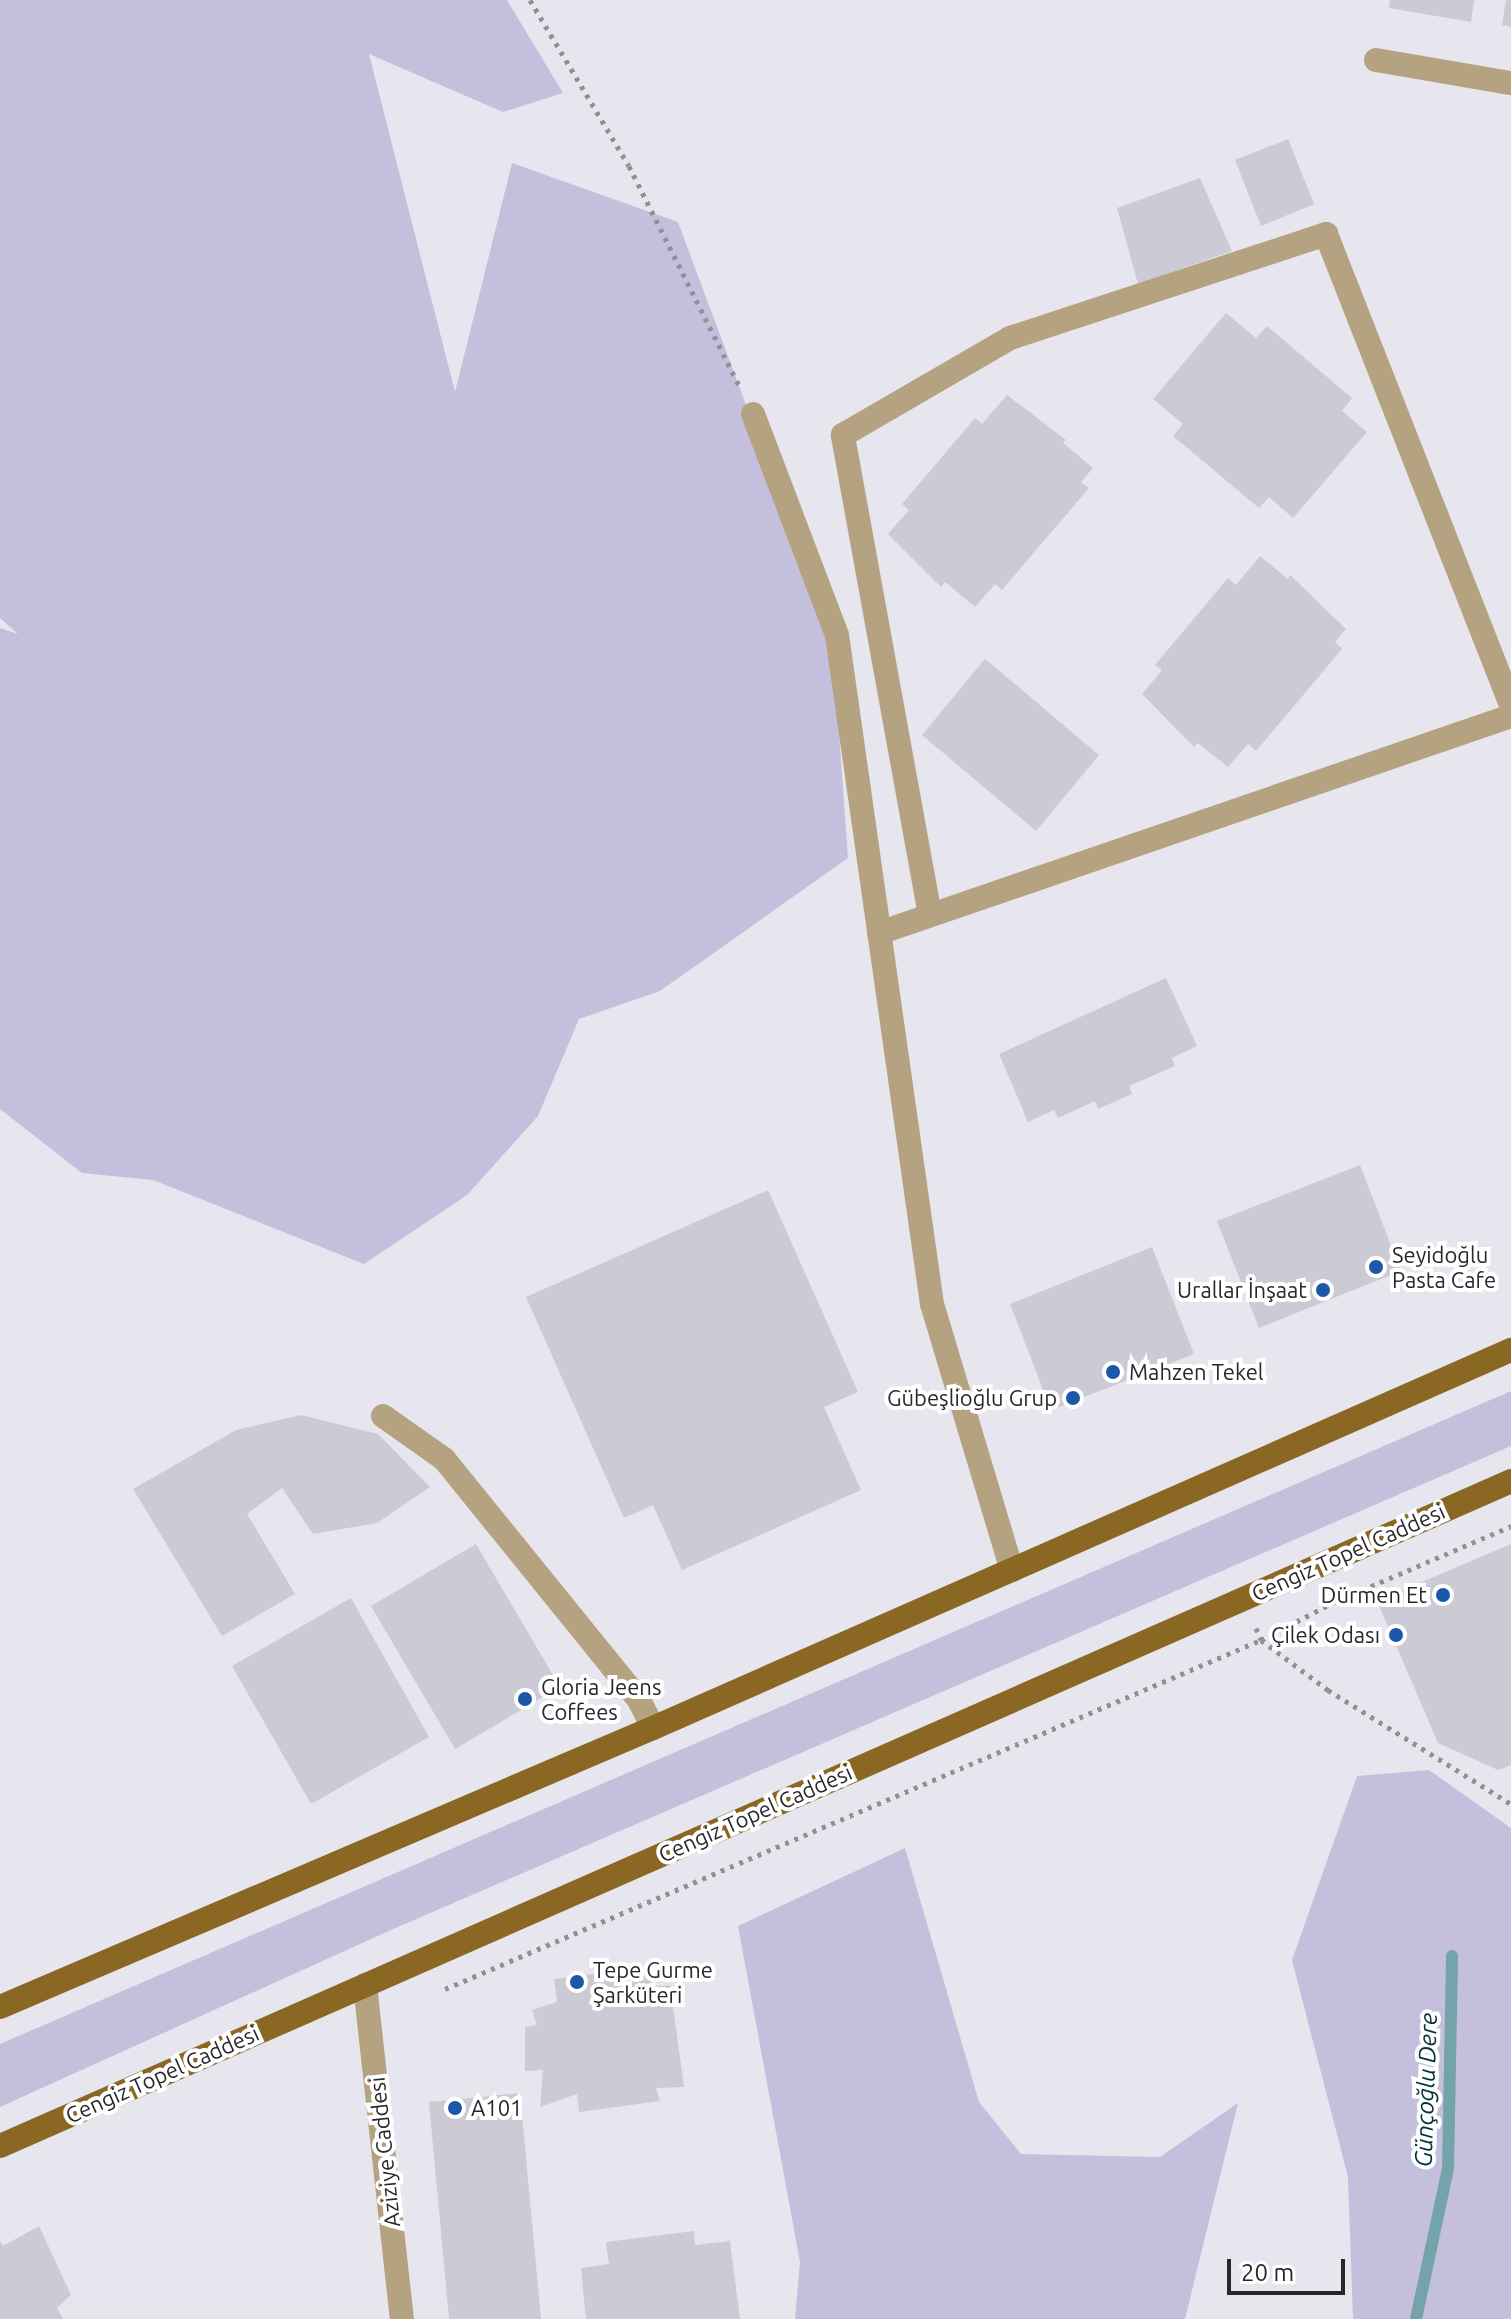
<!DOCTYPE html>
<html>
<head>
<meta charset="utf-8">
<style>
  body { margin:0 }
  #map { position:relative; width:1511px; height:2319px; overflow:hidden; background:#e7e6ef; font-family:Ubuntu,sans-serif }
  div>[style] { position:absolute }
  .green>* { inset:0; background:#c4bfdc }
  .stream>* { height:12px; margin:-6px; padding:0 6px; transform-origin:6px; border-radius:6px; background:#74a3a9 }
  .building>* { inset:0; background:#cccad4 }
  .path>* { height:5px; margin-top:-2.5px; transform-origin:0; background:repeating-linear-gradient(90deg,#919096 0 4px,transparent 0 10px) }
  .minor>* { height:24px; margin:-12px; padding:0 12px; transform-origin:12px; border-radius:12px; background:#b5a281 }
  .major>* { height:24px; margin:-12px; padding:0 12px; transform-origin:12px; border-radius:12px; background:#8a6723 }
  .dots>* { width:22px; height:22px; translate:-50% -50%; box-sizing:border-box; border:4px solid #fff; border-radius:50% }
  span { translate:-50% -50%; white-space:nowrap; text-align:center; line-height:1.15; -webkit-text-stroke:8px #fff; paint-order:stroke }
  .poi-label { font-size:22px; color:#28282b }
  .left { translate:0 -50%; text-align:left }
  .right { translate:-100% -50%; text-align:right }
  .street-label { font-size:22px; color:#28282b }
  .water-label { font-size:24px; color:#023338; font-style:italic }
  .scale { position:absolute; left:1227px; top:2259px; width:118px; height:36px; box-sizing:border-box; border:4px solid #28282b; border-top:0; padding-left:10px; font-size:24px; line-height:28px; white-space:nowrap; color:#28282b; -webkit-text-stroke:6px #fff; paint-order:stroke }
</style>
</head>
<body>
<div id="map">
  <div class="green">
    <div style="clip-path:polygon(0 0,507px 0,563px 93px,503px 112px,369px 54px,455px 392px,512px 163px,678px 222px,832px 636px,848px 858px,660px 991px,579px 1019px,538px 1116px,467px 1195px,364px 1264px,153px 1180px,82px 1173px,0 1109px,0 628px,18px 634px,0 618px)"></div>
    <div style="clip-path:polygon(1511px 1391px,1511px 1446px,391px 1930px,0 2107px,0 2044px)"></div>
    <div style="clip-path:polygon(1429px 1770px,1511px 1828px,1511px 2319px,1353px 2319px,1348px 2177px,1292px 1960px,1357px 1776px)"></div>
    <div style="clip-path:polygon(905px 1848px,979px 2102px,1021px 2154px,1160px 2157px,1238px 2103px,1185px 2319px,795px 2319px,800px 2262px,738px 1926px)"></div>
  </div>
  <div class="stream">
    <div style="left:1416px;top:2319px;width:154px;rotate:-78deg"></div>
    <div style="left:1448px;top:2168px;width:212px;rotate:-88.9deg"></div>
  </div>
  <div class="building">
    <div style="clip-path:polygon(1390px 0,1474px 0,1471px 22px,1389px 8px)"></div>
    <div style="clip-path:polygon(1506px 0,1511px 0,1511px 27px,1502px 25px)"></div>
    <div style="clip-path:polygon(1288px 139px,1314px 204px,1261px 226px,1235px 160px)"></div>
    <div style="clip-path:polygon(1200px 178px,1232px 251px,1138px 284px,1117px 208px)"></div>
    <div style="clip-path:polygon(1226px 313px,1256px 338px,1267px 326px,1352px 398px,1342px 411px,1367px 432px,1293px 518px,1269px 497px,1259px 508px,1173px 436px,1183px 424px,1153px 399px)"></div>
    <div style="clip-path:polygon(1007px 395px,1066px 440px,1063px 443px,1093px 468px,1081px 482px,1089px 488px,1002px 590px,995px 584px,975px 607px,945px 582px,941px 587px,888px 534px,909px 510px,902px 504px,975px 418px,982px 424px)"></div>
    <div style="clip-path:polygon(1260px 556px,1288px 579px,1290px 575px,1346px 629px,1335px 642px,1342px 649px,1256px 751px,1248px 744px,1228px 767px,1198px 743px,1194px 747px,1142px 694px,1162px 670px,1155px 665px,1228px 578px,1236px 585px)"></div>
    <div style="clip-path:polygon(985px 659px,1099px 755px,1036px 831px,922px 735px)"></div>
    <div style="clip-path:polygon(1166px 978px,1197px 1046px,1172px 1058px,1175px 1066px,1129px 1086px,1132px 1094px,1098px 1109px,1095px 1101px,1058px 1118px,1054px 1110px,1028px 1122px,999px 1054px)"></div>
    <div style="clip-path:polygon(1360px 1165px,1401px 1271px,1259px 1328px,1217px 1221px)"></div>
    <div style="clip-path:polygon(768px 1190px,858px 1392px,824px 1407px,861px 1490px,682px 1570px,653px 1505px,624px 1518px,526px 1297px)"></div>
    <div style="clip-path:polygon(1152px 1247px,1194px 1354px,1051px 1410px,1010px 1304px)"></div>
    <div style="clip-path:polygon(301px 1415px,378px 1434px,430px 1487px,377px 1523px,313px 1534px,282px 1488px,247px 1514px,295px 1594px,222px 1636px,133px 1489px,236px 1430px)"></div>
    <div style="clip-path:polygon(476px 1544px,560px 1687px,455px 1749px,371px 1606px)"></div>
    <div style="clip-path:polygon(1511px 1544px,1511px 1765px,1498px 1770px,1438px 1743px,1377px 1601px)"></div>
    <div style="clip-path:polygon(351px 1598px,429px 1737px,311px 1804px,232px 1666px)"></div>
    <div style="clip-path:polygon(650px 1967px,651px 1987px,670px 1985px,684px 2087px,656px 2088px,660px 2101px,579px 2112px,577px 2094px,540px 2107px,543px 2070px,525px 2071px,525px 2027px,537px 2025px,532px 2010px,557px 2002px,554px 1979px)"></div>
    <div style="clip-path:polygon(520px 2093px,541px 2319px,449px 2319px,429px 2102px)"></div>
    <div style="clip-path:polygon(39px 2226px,71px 2295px,57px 2308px,63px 2319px,0 2319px,0 2241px,3px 2246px)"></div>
    <div style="clip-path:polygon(694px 2231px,695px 2245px,730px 2241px,740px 2319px,586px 2319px,581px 2268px,609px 2264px,606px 2242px)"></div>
  </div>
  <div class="path">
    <div style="left:530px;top:0;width:193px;rotate:59.2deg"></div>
    <div style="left:629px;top:166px;width:246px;rotate:63.4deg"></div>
    <div style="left:1256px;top:1628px;width:13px;rotate:67deg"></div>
    <div style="left:1261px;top:1640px;width:84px;rotate:36.7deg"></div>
    <div style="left:1328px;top:1690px;width:216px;rotate:31.9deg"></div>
    <div style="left:445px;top:1989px;width:888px;rotate:-23.16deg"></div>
    <div style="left:1261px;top:1640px;width:82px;rotate:-27.5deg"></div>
    <div style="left:1334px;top:1602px;width:193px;rotate:-23.2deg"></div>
  </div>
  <div class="minor">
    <div style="left:1376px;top:60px;width:137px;rotate:9.7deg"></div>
    <div style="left:753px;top:414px;width:236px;rotate:69.2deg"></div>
    <div style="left:837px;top:635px;width:676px;rotate:81.92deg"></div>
    <div style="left:932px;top:1304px;width:278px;rotate:73.3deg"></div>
    <div style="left:930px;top:915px;width:488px;rotate:-100.3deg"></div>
    <div style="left:843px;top:435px;width:193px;rotate:-30.1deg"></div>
    <div style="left:1010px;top:338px;width:333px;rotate:-18.2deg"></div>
    <div style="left:1326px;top:234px;width:506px;rotate:68.56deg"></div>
    <div style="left:879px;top:933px;width:668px;rotate:-18.95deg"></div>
    <div style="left:383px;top:1416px;width:75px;rotate:35.2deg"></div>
    <div style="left:444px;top:1459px;width:310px;rotate:51deg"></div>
    <div style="left:639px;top:1700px;width:31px;rotate:63deg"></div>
    <div style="left:365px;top:1985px;width:336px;rotate:83.7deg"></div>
  </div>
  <div class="major">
    <div style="left:0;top:2007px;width:710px;rotate:-23.14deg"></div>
    <div style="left:653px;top:1728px;width:938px;rotate:-23.78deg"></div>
    <div style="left:0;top:2146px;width:1651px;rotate:-23.75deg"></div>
  </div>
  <div class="dots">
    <div style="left:1376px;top:1267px;background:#1d57a9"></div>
    <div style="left:1323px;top:1290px;background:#1d57a9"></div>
    <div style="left:1113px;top:1372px;background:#1d57a9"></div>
    <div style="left:1073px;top:1398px;background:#1d57a9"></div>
    <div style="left:1443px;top:1595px;background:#1d57a9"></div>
    <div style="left:1396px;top:1635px;background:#1d57a9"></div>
    <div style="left:525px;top:1699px;background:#1d57a9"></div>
    <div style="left:577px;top:1982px;background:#1d57a9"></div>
    <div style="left:455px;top:2108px;background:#1d57a9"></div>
  </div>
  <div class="poi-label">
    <span class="left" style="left:1392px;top:1267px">Seyidoğlu<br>Pasta Cafe</span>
    <span class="right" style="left:1307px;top:1290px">Urallar İnşaat</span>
    <span class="left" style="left:1129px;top:1372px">Mahzen Tekel</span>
    <span class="right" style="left:1057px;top:1398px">Gübeşlioğlu Grup</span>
    <span class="right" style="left:1427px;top:1595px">Dürmen Et</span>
    <span class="right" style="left:1380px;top:1635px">Çilek Odası</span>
    <span class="left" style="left:541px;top:1699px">Gloria Jeens<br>Coffees</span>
    <span class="left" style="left:593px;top:1982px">Tepe Gurme<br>Şarküteri</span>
    <span class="left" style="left:471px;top:2108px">A101</span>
  </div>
  <div class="street-label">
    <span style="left:1348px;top:1552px;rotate:-24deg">Cengiz Topel Caddesi</span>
    <span style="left:755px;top:1813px;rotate:-24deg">Cengiz Topel Caddesi</span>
    <span style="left:162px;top:2074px;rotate:-24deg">Cengiz Topel Caddesi</span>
    <span style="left:384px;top:2152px;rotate:-96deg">Aziziye Caddesi</span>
  </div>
  <div class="water-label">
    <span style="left:1426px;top:2090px;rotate:-88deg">Günçoğlu Dere</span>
  </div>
  <div class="scale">20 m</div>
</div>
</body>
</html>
